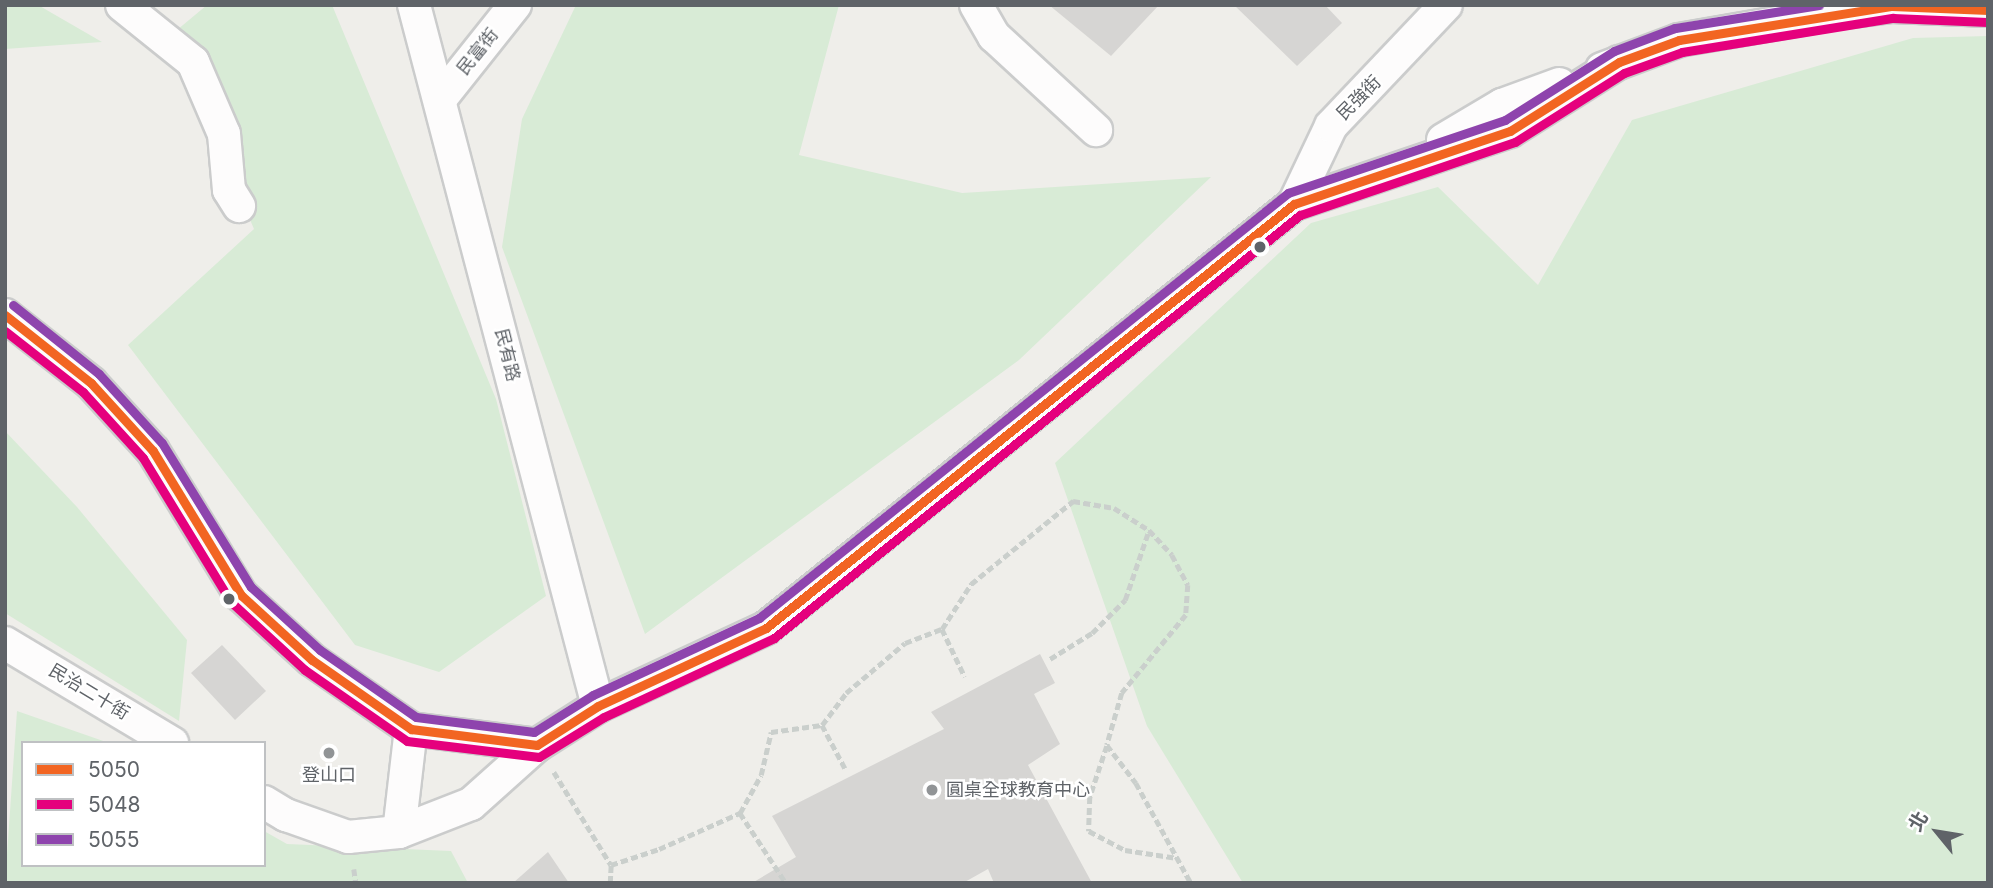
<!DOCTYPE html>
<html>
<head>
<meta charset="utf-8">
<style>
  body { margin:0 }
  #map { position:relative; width:1993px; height:888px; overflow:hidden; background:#efeeea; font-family:Inter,"Noto Sans TC",sans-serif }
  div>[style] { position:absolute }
  .green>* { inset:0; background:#d8ebd6 }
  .building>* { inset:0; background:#d6d5d3 }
  .path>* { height:4.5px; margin-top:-2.25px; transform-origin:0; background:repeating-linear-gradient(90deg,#cacfcc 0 7px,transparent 0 10.5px) }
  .roads { filter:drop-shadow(2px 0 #cbcccc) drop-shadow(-2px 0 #cbcccc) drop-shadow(0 2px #cbcccc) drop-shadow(0 -2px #cbcccc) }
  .minor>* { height:32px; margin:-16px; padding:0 16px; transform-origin:16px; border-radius:16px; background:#fdfcfc }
  .bus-1>* { height:9px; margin:-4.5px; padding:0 4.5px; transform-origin:4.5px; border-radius:4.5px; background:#f26522 }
  .bus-2>* { height:9px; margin:-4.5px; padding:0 4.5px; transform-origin:4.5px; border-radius:4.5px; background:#e5007d }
  .bus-3>* { height:9px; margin:-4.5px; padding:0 4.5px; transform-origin:4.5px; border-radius:4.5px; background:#8e44ad }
  .dots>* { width:19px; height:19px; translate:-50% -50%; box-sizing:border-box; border:4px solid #fff; border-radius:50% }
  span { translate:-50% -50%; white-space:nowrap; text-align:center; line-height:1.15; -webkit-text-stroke:5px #fff; paint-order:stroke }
  .street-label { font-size:18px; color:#5f6368 }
  .poi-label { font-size:18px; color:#5f6368 }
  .left { translate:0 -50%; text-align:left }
  .frame { position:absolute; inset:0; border:7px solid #5f6368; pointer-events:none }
  .legend { position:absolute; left:21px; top:741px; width:245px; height:126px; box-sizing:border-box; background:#fff; border:2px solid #bfc1c3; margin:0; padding:9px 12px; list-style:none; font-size:21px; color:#5f6368 }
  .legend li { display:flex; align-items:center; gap:14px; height:35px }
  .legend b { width:35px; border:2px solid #bfc1c3 }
  .north { position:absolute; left:1902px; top:797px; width:70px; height:70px; -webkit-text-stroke:5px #fff; paint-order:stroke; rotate:300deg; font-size:19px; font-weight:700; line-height:28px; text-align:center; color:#5f6368 }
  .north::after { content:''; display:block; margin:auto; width:24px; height:32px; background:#5f6368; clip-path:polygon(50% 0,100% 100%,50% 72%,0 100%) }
</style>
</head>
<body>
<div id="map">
  <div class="green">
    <div style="clip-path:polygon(5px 5px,38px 5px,102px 42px,5px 49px)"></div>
    <div style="clip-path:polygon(207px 5px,332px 5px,496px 399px,546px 596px,439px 672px,355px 645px,128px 345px,254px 229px,171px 35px)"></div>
    <div style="clip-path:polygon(576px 5px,839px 5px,799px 155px,962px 193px,1211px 177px,1019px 360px,645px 634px,502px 247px,522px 119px)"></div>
    <div style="clip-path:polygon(1988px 36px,1988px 883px,1243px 883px,1147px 726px,1055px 463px,1311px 223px,1438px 187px,1538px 285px,1632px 120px,1913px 38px)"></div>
    <div style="clip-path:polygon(5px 431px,77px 507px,187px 640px,179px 721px,5px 613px)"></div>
    <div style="clip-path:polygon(17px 711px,109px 743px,23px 743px,23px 865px,264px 865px,264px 831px,287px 844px,451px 851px,468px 883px,5px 883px)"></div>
  </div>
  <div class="building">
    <div style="clip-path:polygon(1049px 5px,1159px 5px,1111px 56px)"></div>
    <div style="clip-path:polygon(1234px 5px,1325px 5px,1342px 23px,1297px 66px)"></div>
    <div style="clip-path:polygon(222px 645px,266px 691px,235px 720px,191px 673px)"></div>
    <div style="clip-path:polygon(1040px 654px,1055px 683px,1034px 694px,1060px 744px,1028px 765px,1092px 883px,994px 883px,988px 869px,963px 883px,752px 883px,796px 857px,772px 816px,944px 729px,931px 712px)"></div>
    <div style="clip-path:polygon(548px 852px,569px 883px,513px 883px)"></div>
  </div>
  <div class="path">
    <div style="left:942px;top:629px;width:53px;rotate:64.4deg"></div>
    <div style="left:1050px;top:659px;width:49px;rotate:-31.8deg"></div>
    <div style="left:1092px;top:633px;width:47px;rotate:-45deg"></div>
    <div style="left:1125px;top:600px;width:74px;rotate:-71.1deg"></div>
    <div style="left:822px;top:725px;width:49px;rotate:61.9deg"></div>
    <div style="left:1107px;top:746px;width:54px;rotate:108.4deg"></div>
    <div style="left:1090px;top:797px;width:34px;rotate:92deg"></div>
    <div style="left:1089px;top:831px;width:41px;rotate:27.8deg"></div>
    <div style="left:1125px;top:850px;width:53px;rotate:8.7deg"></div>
    <div style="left:554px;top:772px;width:109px;rotate:58.5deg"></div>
    <div style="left:611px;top:865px;width:51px;rotate:-18.4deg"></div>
    <div style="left:659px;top:849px;width:89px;rotate:-24deg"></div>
    <div style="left:740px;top:813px;width:43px;rotate:-61.1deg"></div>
    <div style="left:761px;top:775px;width:44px;rotate:-76.9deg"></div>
    <div style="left:771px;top:732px;width:51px;rotate:-7.8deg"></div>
    <div style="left:822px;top:725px;width:40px;rotate:-53deg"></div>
    <div style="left:846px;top:693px;width:77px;rotate:-40.3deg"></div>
    <div style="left:905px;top:643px;width:40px;rotate:-21deg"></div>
    <div style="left:942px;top:629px;width:54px;rotate:-57.2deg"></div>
    <div style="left:971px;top:584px;width:132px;rotate:-39.1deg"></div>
    <div style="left:1073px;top:501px;width:42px;rotate:9.7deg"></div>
    <div style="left:1114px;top:508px;width:41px;rotate:32.2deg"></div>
    <div style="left:1149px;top:530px;width:34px;rotate:47deg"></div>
    <div style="left:1172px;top:555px;width:34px;rotate:62deg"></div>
    <div style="left:1188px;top:585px;width:30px;rotate:94deg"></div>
    <div style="left:1186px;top:615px;width:101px;rotate:129.4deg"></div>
    <div style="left:1122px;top:693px;width:54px;rotate:106.1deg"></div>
    <div style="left:1107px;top:745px;width:48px;rotate:52.7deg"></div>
    <div style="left:1136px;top:783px;width:114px;rotate:61.2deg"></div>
    <div style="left:740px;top:813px;width:84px;rotate:56.7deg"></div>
    <div style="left:354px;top:869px;width:14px;rotate:82deg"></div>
    <div style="left:610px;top:883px;width:18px;rotate:-87deg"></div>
  </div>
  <div class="roads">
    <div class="minor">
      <div style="left:122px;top:5px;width:91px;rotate:38.8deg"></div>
      <div style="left:193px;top:62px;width:78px;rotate:66.7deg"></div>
      <div style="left:224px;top:134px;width:56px;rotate:84.9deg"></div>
      <div style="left:229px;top:190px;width:19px;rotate:58deg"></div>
      <div style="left:414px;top:5px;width:725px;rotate:75.29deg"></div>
      <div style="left:976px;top:5px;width:36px;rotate:60deg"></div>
      <div style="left:994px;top:36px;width:139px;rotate:42.7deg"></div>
      <div style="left:1602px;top:69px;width:82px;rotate:-20.6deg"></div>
      <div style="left:1679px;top:40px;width:152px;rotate:-9.8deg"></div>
      <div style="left:1829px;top:14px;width:64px;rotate:-7.2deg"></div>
      <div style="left:1892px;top:6px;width:96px;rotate:2.4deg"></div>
      <div style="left:441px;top:98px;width:119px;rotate:-51.5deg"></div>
      <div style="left:1443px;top:140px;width:69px;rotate:-30.7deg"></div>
      <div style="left:1502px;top:105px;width:61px;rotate:-20.2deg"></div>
      <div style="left:1294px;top:204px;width:86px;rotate:-64.6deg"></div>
      <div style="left:1331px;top:126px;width:167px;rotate:-46.5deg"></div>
      <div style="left:5px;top:315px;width:110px;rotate:38.3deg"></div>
      <div style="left:91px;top:383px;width:92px;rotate:47.6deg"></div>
      <div style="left:153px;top:451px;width:169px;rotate:58.6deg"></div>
      <div style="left:241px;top:595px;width:96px;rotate:42.5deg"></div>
      <div style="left:312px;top:660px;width:121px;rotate:34.9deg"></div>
      <div style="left:411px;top:729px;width:127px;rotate:7.2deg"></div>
      <div style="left:537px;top:745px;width:72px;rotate:-32.6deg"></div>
      <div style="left:598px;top:706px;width:185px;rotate:-24.9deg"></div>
      <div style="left:766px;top:628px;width:677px;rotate:-38.77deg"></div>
      <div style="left:1294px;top:204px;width:228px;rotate:-18.7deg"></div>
      <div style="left:1510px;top:131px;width:129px;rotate:-32.3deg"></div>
      <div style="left:5px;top:643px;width:195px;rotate:30.9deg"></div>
      <div style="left:264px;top:802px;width:26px;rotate:31deg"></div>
      <div style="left:286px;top:815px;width:66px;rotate:19.5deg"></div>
      <div style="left:348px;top:837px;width:51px;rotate:-5.6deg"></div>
      <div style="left:399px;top:832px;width:77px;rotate:-21.3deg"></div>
      <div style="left:471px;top:804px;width:89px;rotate:-41.8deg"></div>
      <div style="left:399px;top:832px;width:104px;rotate:-83.4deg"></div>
    </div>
  </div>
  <div class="bus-1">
    <div style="left:5px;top:315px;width:110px;rotate:38.3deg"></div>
    <div style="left:91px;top:383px;width:92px;rotate:47.6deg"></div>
    <div style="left:153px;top:451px;width:169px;rotate:58.6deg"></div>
    <div style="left:241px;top:595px;width:96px;rotate:42.5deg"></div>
    <div style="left:312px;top:660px;width:121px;rotate:34.9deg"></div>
    <div style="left:411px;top:729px;width:127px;rotate:7.2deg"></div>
    <div style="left:537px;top:745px;width:72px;rotate:-32.6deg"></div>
    <div style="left:598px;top:706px;width:185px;rotate:-24.9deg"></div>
    <div style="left:766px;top:628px;width:677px;rotate:-38.77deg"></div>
    <div style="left:1294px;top:204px;width:228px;rotate:-18.7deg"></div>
    <div style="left:1510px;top:131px;width:129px;rotate:-32.3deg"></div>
    <div style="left:1619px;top:62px;width:64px;rotate:-20.1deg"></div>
    <div style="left:1679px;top:40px;width:216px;rotate:-9.1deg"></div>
    <div style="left:1892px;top:6px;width:96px;rotate:2.4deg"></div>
  </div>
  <div class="bus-2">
    <div style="left:5px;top:331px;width:99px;rotate:38deg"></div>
    <div style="left:83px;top:392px;width:89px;rotate:47.7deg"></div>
    <div style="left:143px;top:458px;width:169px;rotate:58.6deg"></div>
    <div style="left:231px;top:602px;width:100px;rotate:42.6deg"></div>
    <div style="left:305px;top:670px;width:124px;rotate:34.8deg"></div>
    <div style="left:407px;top:741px;width:133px;rotate:6.9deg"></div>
    <div style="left:539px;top:757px;width:76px;rotate:-31.6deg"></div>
    <div style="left:604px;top:717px;width:187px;rotate:-24.9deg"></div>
    <div style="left:774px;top:638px;width:675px;rotate:-38.81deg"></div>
    <div style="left:1300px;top:215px;width:227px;rotate:-18.8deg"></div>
    <div style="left:1515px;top:142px;width:129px;rotate:-32.3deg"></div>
    <div style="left:1624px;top:73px;width:62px;rotate:-19.9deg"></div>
    <div style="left:1682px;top:52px;width:214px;rotate:-9.2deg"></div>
    <div style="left:1893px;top:18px;width:94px;rotate:2.4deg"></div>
  </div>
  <div class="bus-3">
    <div style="left:13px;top:305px;width:110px;rotate:38.7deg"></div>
    <div style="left:99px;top:374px;width:93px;rotate:47.6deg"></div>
    <div style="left:162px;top:443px;width:169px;rotate:58.3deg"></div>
    <div style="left:251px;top:587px;width:93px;rotate:42.4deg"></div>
    <div style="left:320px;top:650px;width:117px;rotate:34.9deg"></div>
    <div style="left:416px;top:717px;width:119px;rotate:7.2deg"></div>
    <div style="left:534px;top:732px;width:70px;rotate:-32.1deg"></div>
    <div style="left:593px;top:695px;width:183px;rotate:-24.9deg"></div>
    <div style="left:759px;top:618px;width:679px;rotate:-38.78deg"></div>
    <div style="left:1288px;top:193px;width:229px;rotate:-18.6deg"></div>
    <div style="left:1505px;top:120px;width:129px;rotate:-32.3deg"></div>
    <div style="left:1614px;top:51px;width:65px;rotate:-20.7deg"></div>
    <div style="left:1675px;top:28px;width:146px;rotate:-9.1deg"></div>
  </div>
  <div class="dots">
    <div style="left:1260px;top:247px;background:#5f6368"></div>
    <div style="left:229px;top:599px;background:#5f6368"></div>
    <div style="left:329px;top:753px;background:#919496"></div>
    <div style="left:932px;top:790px;background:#919496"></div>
  </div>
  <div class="street-label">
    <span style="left:478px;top:52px;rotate:-51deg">民富街</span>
    <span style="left:1359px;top:98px;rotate:-45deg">民強街</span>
    <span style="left:507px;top:355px;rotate:76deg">民有路</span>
    <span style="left:89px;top:692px;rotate:31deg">民治二十街</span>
  </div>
  <div class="poi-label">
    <span style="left:329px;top:775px">登山口</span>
    <span class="left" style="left:946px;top:790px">圓桌全球教育中心</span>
  </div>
  <div class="frame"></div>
  <ul class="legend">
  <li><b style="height:9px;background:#f26522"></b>5050</li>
  <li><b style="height:9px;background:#e5007d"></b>5048</li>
  <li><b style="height:9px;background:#8e44ad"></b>5055</li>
  </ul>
  <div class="north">北</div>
</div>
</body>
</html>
